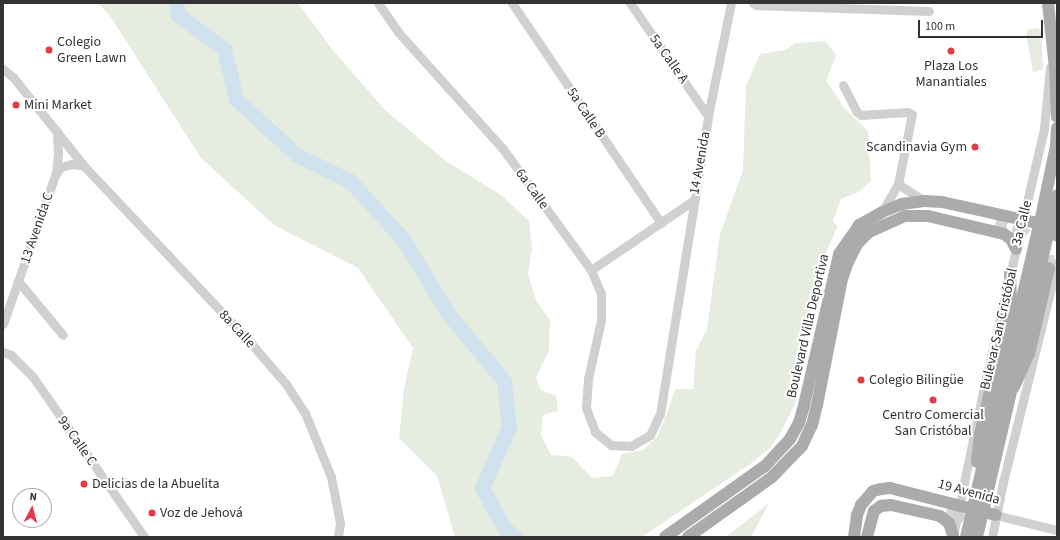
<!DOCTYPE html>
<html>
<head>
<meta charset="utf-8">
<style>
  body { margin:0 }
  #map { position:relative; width:1060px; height:540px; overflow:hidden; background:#fff; font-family:"Source Sans 3",sans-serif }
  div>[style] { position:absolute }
  .green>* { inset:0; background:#e6ecdf }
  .river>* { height:15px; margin:-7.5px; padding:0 7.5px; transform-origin:7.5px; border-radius:7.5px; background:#cfe2ee }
  .major-tunnel>* { height:12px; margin-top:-6px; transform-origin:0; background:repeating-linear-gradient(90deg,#d6d6d6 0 12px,transparent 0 18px) }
  .minor>* { height:9px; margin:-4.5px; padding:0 4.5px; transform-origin:4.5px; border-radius:4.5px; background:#d0d0d0 }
  .major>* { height:12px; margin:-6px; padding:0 6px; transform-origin:6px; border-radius:6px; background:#ababab }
  .major-bridge>* { height:12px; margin:-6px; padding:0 6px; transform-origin:6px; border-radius:6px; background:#ababab }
  .dots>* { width:11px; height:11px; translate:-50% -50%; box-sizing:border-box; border:2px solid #fff; border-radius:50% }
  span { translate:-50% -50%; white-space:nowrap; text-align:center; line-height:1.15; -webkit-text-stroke:4px #fff; paint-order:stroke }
  .poi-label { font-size:14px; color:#333 }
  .left { translate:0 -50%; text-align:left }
  .right { translate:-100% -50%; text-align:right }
  .street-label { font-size:14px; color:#333 }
  .frame { position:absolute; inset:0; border:4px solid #333; pointer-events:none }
  .north { position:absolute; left:12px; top:488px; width:40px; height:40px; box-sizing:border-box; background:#fff; border:1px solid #adadad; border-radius:50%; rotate:6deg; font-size:11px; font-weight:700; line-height:16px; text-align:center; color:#333 }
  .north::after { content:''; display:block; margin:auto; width:14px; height:18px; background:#e63946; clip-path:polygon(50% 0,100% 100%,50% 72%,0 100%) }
  .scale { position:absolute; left:918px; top:20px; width:125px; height:18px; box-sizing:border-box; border:2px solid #333; border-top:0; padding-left:5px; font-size:12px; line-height:14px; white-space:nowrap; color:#333; -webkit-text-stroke:3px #fff; paint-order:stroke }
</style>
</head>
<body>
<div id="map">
  <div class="green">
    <div style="clip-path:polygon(98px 3px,298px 3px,332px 49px,384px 109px,446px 161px,501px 195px,529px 221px,532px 249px,528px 274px,536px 300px,550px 320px,549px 350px,536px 378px,541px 390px,556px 396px,558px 411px,543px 415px,541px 435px,551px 455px,572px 457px,592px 478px,613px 476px,622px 454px,643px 450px,657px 437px,667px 413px,675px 389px,693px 389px,696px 351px,707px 329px,720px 234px,743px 170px,746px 86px,760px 54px,785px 50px,796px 43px,826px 41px,836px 56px,826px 81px,845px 109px,868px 131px,871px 181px,859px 192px,841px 199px,833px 222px,838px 226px,819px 268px,807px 323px,795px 404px,782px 430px,770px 448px,750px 464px,642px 537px,455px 537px,437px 476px,399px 438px,404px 388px,413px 348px,358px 268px,274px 225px,201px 158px,110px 16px)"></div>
    <div style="clip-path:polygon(1036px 28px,1041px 30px,1043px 69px,1033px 72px,1027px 39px,1027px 30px)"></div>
    <div style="clip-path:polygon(769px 503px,751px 537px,726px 537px)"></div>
  </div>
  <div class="river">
    <div style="left:176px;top:3px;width:12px;rotate:81deg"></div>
    <div style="left:178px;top:15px;width:57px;rotate:36.5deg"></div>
    <div style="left:224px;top:49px;width:51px;rotate:76.5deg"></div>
    <div style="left:236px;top:99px;width:83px;rotate:42.6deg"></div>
    <div style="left:297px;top:155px;width:59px;rotate:26.1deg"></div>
    <div style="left:350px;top:181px;width:77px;rotate:47.6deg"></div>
    <div style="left:402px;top:238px;width:87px;rotate:58.7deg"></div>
    <div style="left:447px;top:312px;width:89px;rotate:50.4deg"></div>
    <div style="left:504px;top:381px;width:46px;rotate:83.8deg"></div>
    <div style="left:509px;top:427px;width:67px;rotate:113.9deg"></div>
    <div style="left:482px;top:488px;width:47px;rotate:60.7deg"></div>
    <div style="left:505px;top:529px;width:13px;rotate:39deg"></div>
  </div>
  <div class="major-tunnel">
    <div style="left:996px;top:221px;width:22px;rotate:18deg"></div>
    <div style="left:1017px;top:228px;width:27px;rotate:36deg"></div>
    <div style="left:1039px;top:244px;width:14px;rotate:51deg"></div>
    <div style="left:1048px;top:255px;width:13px;rotate:86deg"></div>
    <div style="left:947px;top:510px;width:8px;rotate:23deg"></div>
    <div style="left:954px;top:513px;width:28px;rotate:41deg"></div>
  </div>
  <div class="minor">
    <div style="left:378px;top:3px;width:35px;rotate:55deg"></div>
    <div style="left:398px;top:32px;width:157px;rotate:48.1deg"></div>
    <div style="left:503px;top:149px;width:150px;rotate:54deg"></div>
    <div style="left:591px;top:270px;width:26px;rotate:67deg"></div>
    <div style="left:601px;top:294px;width:26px;rotate:90deg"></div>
    <div style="left:601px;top:320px;width:60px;rotate:102.4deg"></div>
    <div style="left:588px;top:379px;width:29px;rotate:94deg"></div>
    <div style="left:586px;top:408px;width:26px;rotate:69deg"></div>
    <div style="left:595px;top:432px;width:21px;rotate:39deg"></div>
    <div style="left:611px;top:445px;width:20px;rotate:3deg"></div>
    <div style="left:631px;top:446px;width:22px;rotate:-30deg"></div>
    <div style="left:650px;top:435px;width:23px;rotate:-65deg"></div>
    <div style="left:660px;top:414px;width:302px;rotate:-80.8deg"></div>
    <div style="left:708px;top:116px;width:115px;rotate:-78.5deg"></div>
    <div style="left:512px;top:3px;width:266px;rotate:55.9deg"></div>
    <div style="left:630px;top:3px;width:137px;rotate:55.4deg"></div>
    <div style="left:753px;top:3px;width:4px;rotate:34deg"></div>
    <div style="left:756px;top:5px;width:173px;rotate:2deg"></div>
    <div style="left:3px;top:69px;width:13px;rotate:39deg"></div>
    <div style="left:13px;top:77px;width:114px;rotate:51.4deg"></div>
    <div style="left:84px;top:166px;width:239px;rotate:46.7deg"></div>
    <div style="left:248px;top:340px;width:58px;rotate:49.2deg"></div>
    <div style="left:286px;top:384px;width:35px;rotate:57deg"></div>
    <div style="left:305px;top:413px;width:69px;rotate:67.9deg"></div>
    <div style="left:331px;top:477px;width:47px;rotate:78.9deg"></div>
    <div style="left:340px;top:523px;width:14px;rotate:98deg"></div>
    <div style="left:843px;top:85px;width:30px;rotate:63deg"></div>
    <div style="left:857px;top:112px;width:5px;rotate:37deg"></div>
    <div style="left:861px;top:115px;width:46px;rotate:-3.7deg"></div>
    <div style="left:907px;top:112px;width:5px;rotate:22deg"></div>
    <div style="left:912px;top:114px;width:71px;rotate:101.3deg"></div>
    <div style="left:898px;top:184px;width:32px;rotate:120deg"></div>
    <div style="left:56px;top:173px;width:8px;rotate:-50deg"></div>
    <div style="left:61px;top:167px;width:11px;rotate:-15deg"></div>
    <div style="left:72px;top:164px;width:12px;rotate:9deg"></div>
    <div style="left:898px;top:184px;width:31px;rotate:33deg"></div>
    <div style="left:591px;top:270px;width:125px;rotate:-34.2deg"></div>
    <div style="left:18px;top:281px;width:70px;rotate:50.2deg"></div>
    <div style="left:3px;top:324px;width:160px;rotate:-70.7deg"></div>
    <div style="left:56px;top:173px;width:20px;rotate:-84deg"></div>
    <div style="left:58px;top:153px;width:22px;rotate:-93deg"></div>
    <div style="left:3px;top:352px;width:9px;rotate:21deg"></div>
    <div style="left:11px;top:355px;width:31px;rotate:45deg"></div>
    <div style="left:33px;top:377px;width:195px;rotate:55.2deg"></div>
    <div style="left:996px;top:515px;width:63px;rotate:13.8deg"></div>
    <div style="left:953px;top:536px;width:148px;rotate:-78.3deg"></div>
    <div style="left:983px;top:391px;width:270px;rotate:-76.9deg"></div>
    <div style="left:1044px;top:128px;width:61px;rotate:-84.4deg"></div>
    <div style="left:992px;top:537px;width:56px;rotate:-78.7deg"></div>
    <div style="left:1003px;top:482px;width:226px;rotate:-76.1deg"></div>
  </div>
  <div class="major">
    <div style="left:1048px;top:3px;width:65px;rotate:83.9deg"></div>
    <div style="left:1055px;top:68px;width:49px;rotate:87.7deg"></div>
    <div style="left:1010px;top:272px;width:27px;rotate:88deg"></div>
    <div style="left:1014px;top:387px;width:36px;rotate:-66deg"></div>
    <div style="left:1029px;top:354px;width:88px;rotate:-76.9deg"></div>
    <div style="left:665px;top:537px;width:123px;rotate:-35.4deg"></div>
    <div style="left:765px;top:466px;width:37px;rotate:-47deg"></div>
    <div style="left:790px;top:439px;width:18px;rotate:-61deg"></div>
    <div style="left:799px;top:423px;width:19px;rotate:-74deg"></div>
    <div style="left:804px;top:405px;width:155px;rotate:-76.9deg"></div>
    <div style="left:839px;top:254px;width:35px;rotate:-55deg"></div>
    <div style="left:859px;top:225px;width:26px;rotate:-29deg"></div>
    <div style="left:882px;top:212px;width:22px;rotate:-22deg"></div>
    <div style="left:902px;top:204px;width:22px;rotate:-8deg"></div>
    <div style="left:924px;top:201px;width:18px;rotate:3deg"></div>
    <div style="left:942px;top:202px;width:102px;rotate:12.4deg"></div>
    <div style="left:1042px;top:224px;width:15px;rotate:32deg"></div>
    <div style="left:1055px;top:232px;width:4px;rotate:63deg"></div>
    <div style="left:688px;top:537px;width:103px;rotate:-35.5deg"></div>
    <div style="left:772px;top:477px;width:43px;rotate:-45.9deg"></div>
    <div style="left:802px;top:446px;width:23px;rotate:-65deg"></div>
    <div style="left:812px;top:425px;width:21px;rotate:-76deg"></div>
    <div style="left:817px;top:405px;width:128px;rotate:-78.8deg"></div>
    <div style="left:842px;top:279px;width:18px;rotate:-71deg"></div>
    <div style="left:848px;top:262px;width:20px;rotate:-63deg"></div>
    <div style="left:857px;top:244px;width:17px;rotate:-45deg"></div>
    <div style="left:869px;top:232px;width:39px;rotate:-24deg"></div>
    <div style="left:905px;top:216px;width:23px"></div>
    <div style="left:928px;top:216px;width:78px;rotate:13.3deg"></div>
    <div style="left:1004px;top:234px;width:9px;rotate:36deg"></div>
    <div style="left:1011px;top:239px;width:11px;rotate:63deg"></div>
    <div style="left:854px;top:537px;width:22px;rotate:-82deg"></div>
    <div style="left:857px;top:515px;width:11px;rotate:-68deg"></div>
    <div style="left:861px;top:505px;width:18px;rotate:-49deg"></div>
    <div style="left:873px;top:491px;width:8px;rotate:-14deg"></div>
    <div style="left:881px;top:489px;width:9px;rotate:-6deg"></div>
    <div style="left:890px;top:488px;width:109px;rotate:14.3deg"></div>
    <div style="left:867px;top:537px;width:27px;rotate:-75deg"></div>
    <div style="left:874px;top:511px;width:9px;rotate:-36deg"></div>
    <div style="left:881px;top:506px;width:10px;rotate:-6deg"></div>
    <div style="left:891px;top:505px;width:50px;rotate:12.7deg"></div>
    <div style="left:940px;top:516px;width:11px;rotate:38deg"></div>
    <div style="left:949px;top:523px;width:13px;rotate:72deg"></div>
  </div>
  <div class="major-bridge">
    <div style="left:977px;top:462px;width:27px;rotate:-84deg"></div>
    <div style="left:980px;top:435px;width:139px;rotate:-77.2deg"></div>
    <div style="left:966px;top:537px;width:338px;rotate:-76.8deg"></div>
    <div style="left:1043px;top:208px;width:63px;rotate:-78.2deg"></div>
    <div style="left:1056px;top:146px;width:18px;rotate:-87deg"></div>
    <div style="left:977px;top:537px;width:351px;rotate:-76.8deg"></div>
  </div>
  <div class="dots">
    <div style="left:49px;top:50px;background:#e63946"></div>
    <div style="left:951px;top:51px;background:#e63946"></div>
    <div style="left:16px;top:105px;background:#e63946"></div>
    <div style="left:975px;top:147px;background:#e63946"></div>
    <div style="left:861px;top:380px;background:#e63946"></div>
    <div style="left:933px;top:400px;background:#e63946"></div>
    <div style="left:84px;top:484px;background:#e63946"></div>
    <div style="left:152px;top:513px;background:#e63946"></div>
  </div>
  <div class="poi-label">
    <span class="left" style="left:57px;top:50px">Colegio<br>Green Lawn</span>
    <span style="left:951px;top:74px">Plaza Los<br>Manantiales</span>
    <span class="left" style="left:24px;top:105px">Mini Market</span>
    <span class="right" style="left:967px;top:147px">Scandinavia Gym</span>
    <span class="left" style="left:869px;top:380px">Colegio Bilingüe</span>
    <span style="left:933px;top:423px">Centro Comercial<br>San Cristóbal</span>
    <span class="left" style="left:92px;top:484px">Delicias de la Abuelita</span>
    <span class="left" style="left:160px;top:513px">Voz de Jehová</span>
  </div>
  <div class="street-label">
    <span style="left:669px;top:59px;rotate:55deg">5a Calle A</span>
    <span style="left:586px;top:113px;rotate:56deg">5a Calle B</span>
    <span style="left:700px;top:163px;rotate:-80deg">14 Avenida</span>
    <span style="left:532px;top:189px;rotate:54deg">6a Calle</span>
    <span style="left:1022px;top:223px;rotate:-76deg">3a Calle</span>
    <span style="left:37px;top:228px;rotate:-71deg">13 Avenida C</span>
    <span style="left:808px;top:326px;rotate:-77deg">Boulevard Villa Deportiva</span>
    <span style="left:237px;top:329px;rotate:47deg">8a Calle</span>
    <span style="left:999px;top:329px;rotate:-77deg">Bulevar San Cristóbal</span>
    <span style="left:77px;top:441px;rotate:55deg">9a Calle C</span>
    <span style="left:969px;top:492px;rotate:15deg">19 Avenida</span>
  </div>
  <div class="frame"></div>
  <div class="north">N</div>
  <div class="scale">100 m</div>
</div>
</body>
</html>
